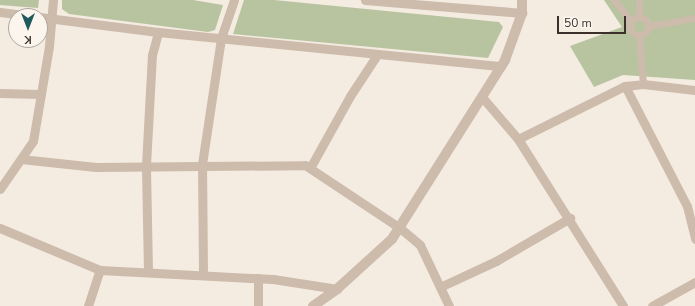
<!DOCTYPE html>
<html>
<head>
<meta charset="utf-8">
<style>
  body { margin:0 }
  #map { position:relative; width:695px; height:306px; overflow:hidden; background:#f4ebe1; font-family:"Nunito Sans",sans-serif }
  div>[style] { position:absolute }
  .green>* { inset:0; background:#b8c4a0 }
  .pedestrian>* { height:7px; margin:-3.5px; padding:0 3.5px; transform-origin:3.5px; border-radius:3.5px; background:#cdbbac }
  .pedestrian>.ring { margin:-3.5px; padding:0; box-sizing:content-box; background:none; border:7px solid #cdbbac; border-radius:50% }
  .minor>* { height:9px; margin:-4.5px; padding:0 4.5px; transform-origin:4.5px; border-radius:4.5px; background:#cdbbac }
  .tertiary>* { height:10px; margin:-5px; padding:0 5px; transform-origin:5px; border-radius:5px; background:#cdbbac }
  span { translate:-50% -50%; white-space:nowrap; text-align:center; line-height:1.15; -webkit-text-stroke:3px #fbf5ee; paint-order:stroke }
  .north { position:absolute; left:8px; top:8px; width:40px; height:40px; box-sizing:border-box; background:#fbf5ee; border:1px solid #aea6a0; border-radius:50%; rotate:180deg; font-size:11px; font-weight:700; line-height:16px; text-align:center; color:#3b302b }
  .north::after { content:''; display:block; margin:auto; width:14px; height:18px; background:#1f5a5e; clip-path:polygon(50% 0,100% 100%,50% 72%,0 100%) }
  .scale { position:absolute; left:557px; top:16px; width:69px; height:18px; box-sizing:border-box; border:2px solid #3b302b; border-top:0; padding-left:5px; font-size:12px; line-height:14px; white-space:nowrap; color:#3b302b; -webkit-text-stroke:3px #fbf5ee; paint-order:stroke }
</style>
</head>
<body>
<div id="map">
  <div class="green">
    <div style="clip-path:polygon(0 0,39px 0,38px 8px,0 5px)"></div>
    <div style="clip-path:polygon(62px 0,193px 0,223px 5px,215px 30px,208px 32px,69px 14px,62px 9px)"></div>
    <div style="clip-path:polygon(244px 0,274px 0,499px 22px,503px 27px,488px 58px,233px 34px)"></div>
    <div style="clip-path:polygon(604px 0,695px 0,695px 80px,623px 75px,594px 87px,570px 46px,622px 27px)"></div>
  </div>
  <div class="pedestrian">
    <div style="left:614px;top:0;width:27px;rotate:51deg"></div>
    <div style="left:639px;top:0;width:16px;rotate:90deg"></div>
    <div class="ring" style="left:630px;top:17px;width:11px;height:11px"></div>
    <div style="left:649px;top:26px;width:47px;rotate:-9.9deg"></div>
    <div style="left:639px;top:35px;width:49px;rotate:85.3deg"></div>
  </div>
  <div class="minor">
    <div style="left:365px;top:0;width:158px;rotate:4.7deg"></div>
    <div style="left:0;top:12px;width:159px;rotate:7.2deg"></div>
    <div style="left:158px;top:32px;width:345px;rotate:5.7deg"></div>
    <div style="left:625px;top:86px;width:135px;rotate:62.7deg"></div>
    <div style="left:687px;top:206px;width:34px;rotate:76deg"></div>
    <div style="left:0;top:93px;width:41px;rotate:1.4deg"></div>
    <div style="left:482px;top:97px;width:55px;rotate:49.4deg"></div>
    <div style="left:518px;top:139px;width:197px;rotate:57.8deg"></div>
    <div style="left:518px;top:139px;width:119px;rotate:-26.4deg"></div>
    <div style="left:625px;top:86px;width:18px;rotate:-6deg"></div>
    <div style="left:643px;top:84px;width:52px;rotate:6.6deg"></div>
    <div style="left:21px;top:159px;width:75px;rotate:6.1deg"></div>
    <div style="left:96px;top:167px;width:209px;rotate:-0.5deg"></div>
    <div style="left:305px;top:165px;width:114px;rotate:33.6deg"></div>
    <div style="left:400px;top:228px;width:26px;rotate:40deg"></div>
    <div style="left:420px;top:245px;width:68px;rotate:64.6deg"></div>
    <div style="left:310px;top:168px;width:82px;rotate:-60.9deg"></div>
    <div style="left:350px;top:96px;width:49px;rotate:-56.6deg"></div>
    <div style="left:0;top:189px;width:58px;rotate:-55.5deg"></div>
    <div style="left:33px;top:141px;width:96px;rotate:-80.4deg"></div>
    <div style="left:49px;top:46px;width:46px;rotate:-85deg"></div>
    <div style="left:0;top:228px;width:108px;rotate:22.8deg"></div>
    <div style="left:100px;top:270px;width:173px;rotate:3deg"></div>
    <div style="left:273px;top:279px;width:65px;rotate:8.9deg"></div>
    <div style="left:148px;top:272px;width:107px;rotate:-91.1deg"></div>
    <div style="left:146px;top:165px;width:110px;rotate:-86.9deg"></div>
    <div style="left:152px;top:55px;width:24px;rotate:-75deg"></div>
    <div style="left:203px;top:275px;width:111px;rotate:-90.5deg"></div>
    <div style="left:202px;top:164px;width:127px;rotate:-81.4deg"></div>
    <div style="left:221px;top:38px;width:40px;rotate:-71.1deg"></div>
    <div style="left:258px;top:278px;width:28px;rotate:90deg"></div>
    <div style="left:440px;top:287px;width:62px;rotate:-24.9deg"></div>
    <div style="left:496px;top:261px;width:86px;rotate:-30.2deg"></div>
    <div style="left:88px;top:306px;width:38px;rotate:-72deg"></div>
    <div style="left:652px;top:306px;width:49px;rotate:-29.2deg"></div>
  </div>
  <div class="tertiary">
    <div style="left:313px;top:306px;width:29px;rotate:-35deg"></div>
    <div style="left:337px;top:289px;width:74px;rotate:-42.3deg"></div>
    <div style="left:392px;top:239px;width:212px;rotate:-57.7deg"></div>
    <div style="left:505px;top:60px;width:50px;rotate:-70.1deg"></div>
    <div style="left:522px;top:13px;width:13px;rotate:-90deg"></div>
  </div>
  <div class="north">K</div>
  <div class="scale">50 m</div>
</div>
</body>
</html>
